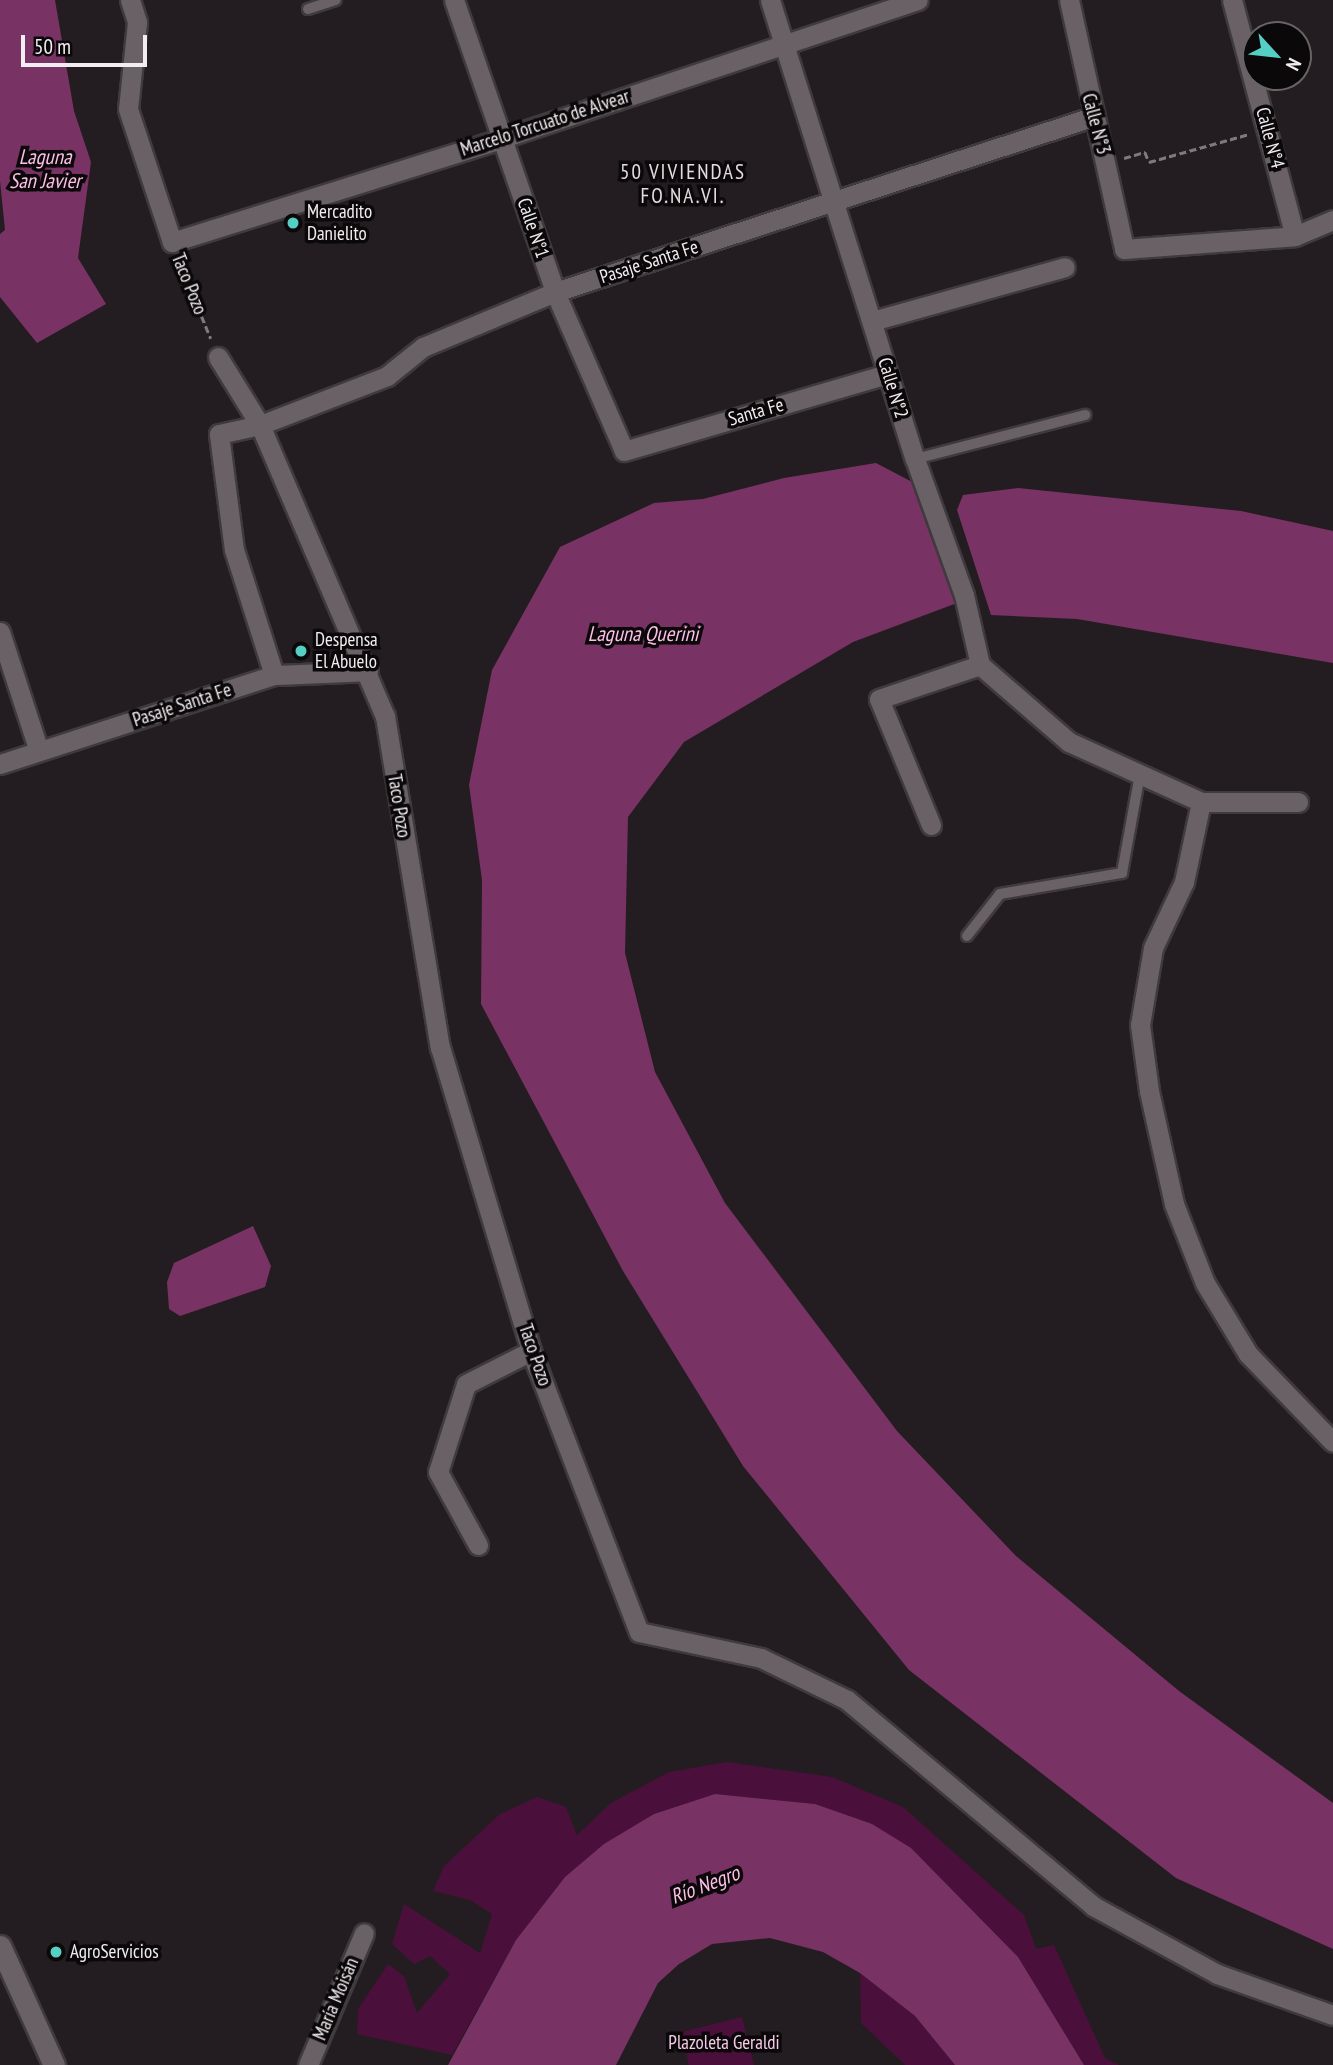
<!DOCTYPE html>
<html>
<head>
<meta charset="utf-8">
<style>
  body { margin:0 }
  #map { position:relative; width:1333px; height:2065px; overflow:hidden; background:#231d21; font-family:"PT Sans Narrow",sans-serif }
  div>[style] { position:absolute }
  .green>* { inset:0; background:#4b0f3b }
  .water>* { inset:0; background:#793264 }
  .path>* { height:2.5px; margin-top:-1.25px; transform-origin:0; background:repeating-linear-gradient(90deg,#7f797d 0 7px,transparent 0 10.5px) }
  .roads { filter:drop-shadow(2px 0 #3f3a3d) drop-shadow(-2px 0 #3f3a3d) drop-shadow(0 2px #3f3a3d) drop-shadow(0 -2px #3f3a3d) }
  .service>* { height:10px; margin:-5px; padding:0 5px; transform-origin:5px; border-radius:5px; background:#696166 }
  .minor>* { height:19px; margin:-9.5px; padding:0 9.5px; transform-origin:9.5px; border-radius:9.5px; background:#696166 }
  .tertiary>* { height:21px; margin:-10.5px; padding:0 10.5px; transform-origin:10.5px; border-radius:10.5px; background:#696166 }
  .dots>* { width:19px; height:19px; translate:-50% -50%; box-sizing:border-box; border:4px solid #0b080a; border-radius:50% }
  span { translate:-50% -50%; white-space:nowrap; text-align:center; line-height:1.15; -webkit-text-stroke:7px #0b080a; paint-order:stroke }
  .street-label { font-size:19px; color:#f2edf0 }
  .poi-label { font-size:19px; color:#f2edf0 }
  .left { translate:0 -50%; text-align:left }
  .park-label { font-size:19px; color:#f6cbe6 }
  .water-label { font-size:21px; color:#fdbee7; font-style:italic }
  .neighbourhood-label { font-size:21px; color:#e5dbe1; letter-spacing:2px }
  .north { position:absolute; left:1242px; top:21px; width:70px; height:70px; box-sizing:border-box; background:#0b080a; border:2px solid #676466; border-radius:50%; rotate:117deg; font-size:19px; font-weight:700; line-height:28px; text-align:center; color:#f2edf0 }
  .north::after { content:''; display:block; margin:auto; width:24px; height:32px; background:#55cec4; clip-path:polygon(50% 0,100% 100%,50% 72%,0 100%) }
  .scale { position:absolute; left:21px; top:35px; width:126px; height:32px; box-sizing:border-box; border:4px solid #f2edf0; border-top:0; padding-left:9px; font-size:21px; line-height:24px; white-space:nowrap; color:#f2edf0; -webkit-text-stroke:5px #0b080a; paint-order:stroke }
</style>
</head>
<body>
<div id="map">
  <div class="green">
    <div style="clip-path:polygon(727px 1762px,832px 1777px,903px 1807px,1024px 1915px,1036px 1949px,1054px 1945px,1105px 2058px,1119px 2065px,1084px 2065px,1018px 1957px,911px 1848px,815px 1804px,715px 1794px,654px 1814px,565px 1877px,516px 1940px,452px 2055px,357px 2034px,358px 2009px,388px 1964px,404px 1976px,417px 2013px,450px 1974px,430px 1956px,414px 1964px,392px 1944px,404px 1904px,480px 1953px,492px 1914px,470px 1900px,433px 1891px,444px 1866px,500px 1814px,537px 1797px,566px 1807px,577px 1835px,611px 1803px,669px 1772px)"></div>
    <div style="clip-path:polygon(860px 1973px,915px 2016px,955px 2065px,905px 2065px,861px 2023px)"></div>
    <div style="clip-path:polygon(742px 2017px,754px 2065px,689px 2065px,681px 2032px)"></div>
  </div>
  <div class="water">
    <div style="clip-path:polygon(0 0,55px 0,74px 111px,91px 162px,78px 258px,106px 304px,37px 343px,0 297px,0 234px,5px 230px,0 181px)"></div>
    <div style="clip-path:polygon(876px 463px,916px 484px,957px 603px,853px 642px,684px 742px,628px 817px,625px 953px,655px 1072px,725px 1203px,897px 1431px,1016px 1556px,1179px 1691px,1333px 1803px,1333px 1949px,1176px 1878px,909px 1670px,743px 1466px,623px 1271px,481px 1004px,482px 880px,469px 785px,492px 670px,560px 547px,654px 503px,703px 499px,784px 478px)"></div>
    <div style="clip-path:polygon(1018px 488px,1241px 511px,1333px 531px,1333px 663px,1077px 619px,991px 615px,957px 510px,963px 495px)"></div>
    <div style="clip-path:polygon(253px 1226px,271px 1266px,265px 1287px,180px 1316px,169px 1309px,167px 1282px,174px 1263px)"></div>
    <div style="clip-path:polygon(715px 1794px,815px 1804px,872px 1824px,911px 1848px,1018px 1957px,1084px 2065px,955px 2065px,915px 2016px,860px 1973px,823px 1952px,770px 1938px,712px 1944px,679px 1964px,658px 1983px,616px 2065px,448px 2065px,516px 1940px,565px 1877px,604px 1844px,654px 1814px)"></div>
  </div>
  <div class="path">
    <div style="left:1124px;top:158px;width:22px;rotate:-16deg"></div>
    <div style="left:1145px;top:152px;width:11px;rotate:68deg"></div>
    <div style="left:1149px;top:162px;width:104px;rotate:-15.6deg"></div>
    <div style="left:178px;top:258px;width:87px;rotate:67.8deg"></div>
  </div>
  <div class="roads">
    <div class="service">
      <div style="left:308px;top:9px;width:29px;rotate:-18deg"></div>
      <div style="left:915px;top:459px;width:176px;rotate:-14.5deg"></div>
      <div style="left:967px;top:936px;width:53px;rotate:-51.8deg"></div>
      <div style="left:1000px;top:894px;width:124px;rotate:-9.8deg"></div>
      <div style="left:1122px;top:873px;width:101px;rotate:-79.7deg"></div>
    </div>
    <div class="minor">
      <div style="left:130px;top:0;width:23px;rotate:72deg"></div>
      <div style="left:137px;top:22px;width:87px;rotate:95.9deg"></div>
      <div style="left:128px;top:109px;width:140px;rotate:71.7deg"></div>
      <div style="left:172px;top:242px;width:347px;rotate:-17.4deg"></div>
      <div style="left:503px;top:138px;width:437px;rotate:-18.4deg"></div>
      <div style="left:454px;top:0;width:309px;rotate:70.9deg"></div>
      <div style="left:555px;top:292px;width:173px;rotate:66.5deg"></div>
      <div style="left:624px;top:451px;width:274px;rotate:-16.3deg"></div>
      <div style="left:770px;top:0;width:481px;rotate:72.5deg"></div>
      <div style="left:915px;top:459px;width:145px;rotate:70.2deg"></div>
      <div style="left:964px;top:595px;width:72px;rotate:77.1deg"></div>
      <div style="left:980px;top:665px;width:118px;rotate:40.9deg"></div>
      <div style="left:1069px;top:742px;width:145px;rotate:24.4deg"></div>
      <div style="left:1201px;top:802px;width:82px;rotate:102deg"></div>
      <div style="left:1184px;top:882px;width:73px;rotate:115.2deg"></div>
      <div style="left:1153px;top:948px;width:78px;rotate:99.6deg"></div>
      <div style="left:1140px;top:1025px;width:67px;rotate:82.2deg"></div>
      <div style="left:1149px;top:1091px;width:116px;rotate:77.5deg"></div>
      <div style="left:1174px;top:1204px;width:85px;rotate:68.6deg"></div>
      <div style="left:1205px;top:1283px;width:83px;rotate:58.8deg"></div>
      <div style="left:1248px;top:1354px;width:122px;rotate:46deg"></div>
      <div style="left:1069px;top:0;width:255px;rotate:77.5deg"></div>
      <div style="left:1124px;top:249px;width:171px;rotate:-4.3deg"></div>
      <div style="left:1295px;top:236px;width:41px;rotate:-22.8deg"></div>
      <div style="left:1232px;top:0;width:244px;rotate:75.1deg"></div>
      <div style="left:872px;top:321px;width:200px;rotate:-15.6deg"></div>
      <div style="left:218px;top:357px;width:80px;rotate:58.3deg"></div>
      <div style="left:260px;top:425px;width:317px;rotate:66.8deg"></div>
      <div style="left:385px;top:716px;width:336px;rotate:80.6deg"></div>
      <div style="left:440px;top:1047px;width:317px;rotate:73.3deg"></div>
      <div style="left:531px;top:1351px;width:301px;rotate:69deg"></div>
      <div style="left:639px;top:1632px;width:125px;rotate:12deg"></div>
      <div style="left:761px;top:1658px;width:96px;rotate:26deg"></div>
      <div style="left:847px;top:1700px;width:321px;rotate:39.9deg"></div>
      <div style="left:1093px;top:1906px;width:141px;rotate:28.7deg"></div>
      <div style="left:1217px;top:1974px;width:123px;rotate:19.5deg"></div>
      <div style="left:0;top:632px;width:125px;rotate:71.9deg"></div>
      <div style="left:274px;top:675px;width:131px;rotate:-107.7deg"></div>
      <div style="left:234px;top:550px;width:117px;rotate:-97.4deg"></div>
      <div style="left:219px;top:434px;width:42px;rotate:-12.4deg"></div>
      <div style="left:260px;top:425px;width:136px;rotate:-21.1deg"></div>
      <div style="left:387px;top:376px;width:46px;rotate:-38.9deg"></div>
      <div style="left:423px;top:347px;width:143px;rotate:-22.6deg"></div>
      <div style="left:555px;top:292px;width:565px;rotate:-18.05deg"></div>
      <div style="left:0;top:764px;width:288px;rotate:-18deg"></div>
      <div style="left:274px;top:675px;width:94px;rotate:-2.4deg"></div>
      <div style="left:1201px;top:802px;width:97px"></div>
      <div style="left:931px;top:825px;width:136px;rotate:-112.4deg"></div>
      <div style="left:879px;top:699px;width:107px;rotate:-18.6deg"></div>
      <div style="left:478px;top:1545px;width:83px;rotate:-118.7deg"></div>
      <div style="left:438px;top:1472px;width:92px;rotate:-72.3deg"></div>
      <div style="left:466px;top:1384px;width:73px;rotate:-26.9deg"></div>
      <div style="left:308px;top:2065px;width:143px;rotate:-67deg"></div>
    </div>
    <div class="tertiary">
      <div style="left:0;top:1946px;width:131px;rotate:65.6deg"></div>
    </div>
  </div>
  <div class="dots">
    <div style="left:293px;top:223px;background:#55cec4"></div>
    <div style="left:301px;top:651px;background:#55cec4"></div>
    <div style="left:56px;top:1952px;background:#55cec4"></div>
  </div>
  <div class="street-label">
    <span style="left:545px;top:123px;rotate:-18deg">Marcelo Torcuato de Alvear</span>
    <span style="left:1096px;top:124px;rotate:75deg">Calle N°3</span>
    <span style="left:1270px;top:138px;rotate:75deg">Calle N°4</span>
    <span style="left:533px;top:228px;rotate:71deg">Calle N°1</span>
    <span style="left:649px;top:262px;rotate:-18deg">Pasaje Santa Fe</span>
    <span style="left:189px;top:284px;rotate:68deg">Taco Pozo</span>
    <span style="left:893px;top:388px;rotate:73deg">Calle N°2</span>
    <span style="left:756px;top:412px;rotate:-16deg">Santa Fe</span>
    <span style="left:182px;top:705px;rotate:-18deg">Pasaje Santa Fe</span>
    <span style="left:399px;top:806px;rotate:81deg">Taco Pozo</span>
    <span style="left:535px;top:1355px;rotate:71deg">Taco Pozo</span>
    <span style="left:336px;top:1999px;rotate:-67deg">María Moisán</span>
  </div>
  <div class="poi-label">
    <span class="left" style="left:307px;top:223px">Mercadito<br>Danielito</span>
    <span class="left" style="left:315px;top:651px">Despensa<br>El Abuelo</span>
    <span class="left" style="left:70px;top:1952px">AgroServicios</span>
  </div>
  <div class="park-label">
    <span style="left:724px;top:2043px">Plazoleta Geraldi</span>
  </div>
  <div class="water-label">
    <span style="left:45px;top:169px">Laguna<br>San Javier</span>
    <span style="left:643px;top:634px">Laguna Querini</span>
    <span style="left:705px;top:1885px;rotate:-21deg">Río Negro</span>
  </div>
  <div class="neighbourhood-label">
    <span style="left:683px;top:184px">50 VIVIENDAS<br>FO.NA.VI.</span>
  </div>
  <div class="north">N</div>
  <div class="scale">50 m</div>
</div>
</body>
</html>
